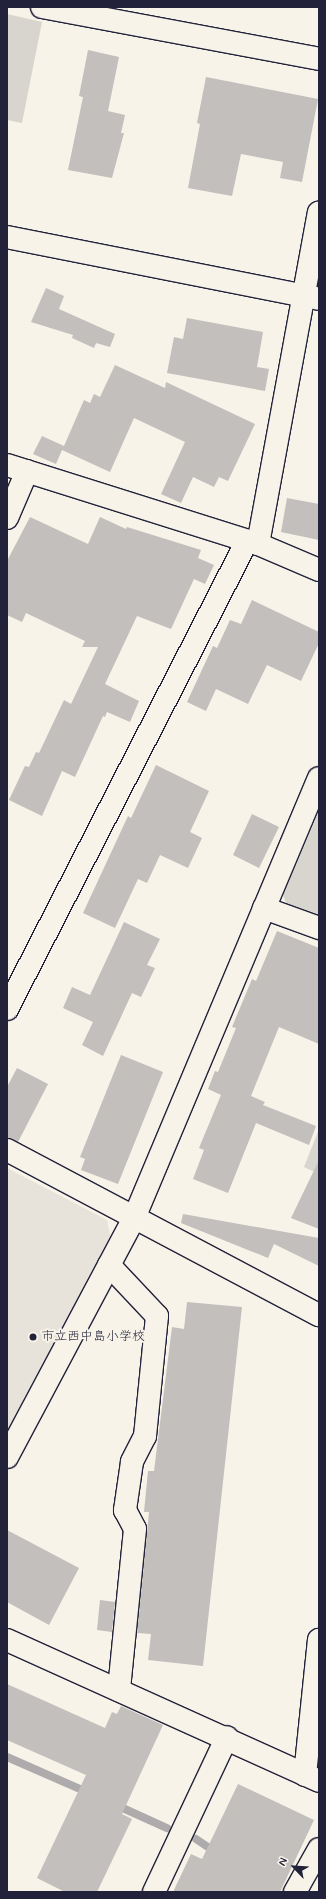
<!DOCTYPE html>
<html>
<head>
<meta charset="utf-8">
<style>
  body { margin:0 }
  #map { position:relative; width:326px; height:1899px; overflow:hidden; background:#f7f3e8; font-family:Mynerve,"Klee One",sans-serif }
  div>[style] { position:absolute }
  .built>* { inset:0; background:#e7e3db }
  .green>* { inset:0; background:#d8d5cf }
  .stream>* { height:8px; margin:-4px; padding:0 4px; transform-origin:4px; border-radius:4px; background:#aeabad }
  .building>* { inset:0; background:#c2bfbd }
  .roads { filter:drop-shadow(1px 0 #22223b) drop-shadow(-1px 0 #22223b) drop-shadow(0 1px #22223b) drop-shadow(0 -1px #22223b) }
  .minor>* { height:22px; margin:-11px; padding:0 11px; transform-origin:11px; border-radius:11px; background:#f7f3e8 }
  .dots>* { width:11px; height:11px; translate:-50% -50%; box-sizing:border-box; border:2px solid #f7f3e8; border-radius:50% }
  span { translate:-50% -50%; white-space:nowrap; text-align:center; line-height:1.15; -webkit-text-stroke:4px #f7f3e8; paint-order:stroke }
  .poi-label { font-size:13px; color:#22223b }
  .left { translate:0 -50%; text-align:left }
  .frame { position:absolute; inset:0; border:8px solid #22223b; pointer-events:none }
  .north { position:absolute; left:274px; top:1847px; width:40px; height:40px; -webkit-text-stroke:3px #f7f3e8; paint-order:stroke; rotate:295deg; font-size:11px; font-weight:700; line-height:16px; text-align:center; color:#22223b }
  .north::after { content:''; display:block; margin:auto; width:14px; height:18px; background:#22223b; clip-path:polygon(50% 0,100% 100%,50% 72%,0 100%) }
</style>
</head>
<body>
<div id="map">
  <div class="built">
    <div style="clip-path:polygon(7px 1168px,107px 1220px,111px 1239px,7px 1436px)"></div>
  </div>
  <div class="green">
    <div style="clip-path:polygon(7px 14px,42px 22px,22px 123px,7px 120px)"></div>
    <div style="clip-path:polygon(319px 811px,319px 921px,289px 910px,283px 895px)"></div>
    <div style="clip-path:polygon(319px 1129px,319px 1174px,304px 1167px)"></div>
  </div>
  <div class="stream">
    <div style="left:7px;top:1757px;width:90px;rotate:23.7deg"></div>
    <div style="left:116px;top:1805px;width:56px;rotate:24.3deg"></div>
    <div style="left:196px;top:1839px;width:25px;rotate:34deg"></div>
  </div>
  <div class="building">
    <div style="clip-path:polygon(88px 50px,119px 57px,108px 111px,125px 115px,121px 133px,124px 133px,112px 178px,68px 170px,83px 97px,79px 96px)"></div>
    <div style="clip-path:polygon(206px 77px,318px 99px,302px 182px,280px 178px,283px 162px,241px 154px,232px 196px,188px 188px,200px 124px,197px 123px)"></div>
    <div style="clip-path:polygon(46px 288px,64px 296px,59px 309px,115px 334px,110px 347px,96px 343px,94px 348px,72px 338px,73px 335px,31px 322px)"></div>
    <div style="clip-path:polygon(187px 318px,263px 332px,257px 367px,269px 369px,265px 391px,167px 373px,174px 337px,183px 339px)"></div>
    <div style="clip-path:polygon(115px 365px,165px 388px,166px 382px,255px 424px,228px 481px,219px 477px,214px 487px,193px 477px,181px 503px,161px 494px,185px 442px,134px 418px,110px 472px,62px 450px,56px 464px,33px 454px,42px 436px,64px 446px,84px 400px,90px 403px,94px 394px,100px 397px)"></div>
    <div style="clip-path:polygon(287px 498px,319px 504px,319px 540px,281px 532px)"></div>
    <div style="clip-path:polygon(30px 517px,88px 544px,100px 517px,126px 529px,127px 527px,201px 550px,198px 558px,214px 565px,205px 584px,194px 579px,171px 629px,137px 616px,105px 684px,139px 701px,130px 722px,107px 712px,105px 717px,103px 716px,75px 777px,62px 771px,42px 816px,9px 800px,25px 766px,29px 767px,36px 752px,39px 753px,64px 700px,71px 704px,98px 647px,82px 647px,85px 641px,26px 613px,22px 622px,7px 615px,7px 561px)"></div>
    <div style="clip-path:polygon(252px 600px,319px 632px,319px 643px,301px 681px,267px 665px,248px 704px,216px 689px,206px 711px,187px 702px,213px 646px,217px 648px,230px 620px,241px 624px)"></div>
    <div style="clip-path:polygon(156px 765px,209px 791px,190px 832px,202px 838px,188px 868px,160px 855px,147px 883px,138px 879px,115px 928px,83px 913px,128px 816px,131px 818px)"></div>
    <div style="clip-path:polygon(252px 814px,279px 827px,259px 868px,233px 855px)"></div>
    <div style="clip-path:polygon(124px 922px,160px 939px,147px 965px,155px 968px,141px 997px,132px 993px,103px 1056px,82px 1045px,93px 1022px,63px 1008px,72px 987px,90px 995px)"></div>
    <div style="clip-path:polygon(277px 931px,319px 948px,319px 1044px,279px 1027px,251px 1096px,265px 1102px,263px 1105px,316px 1126px,309px 1145px,256px 1123px,228px 1193px,193px 1179px,204px 1150px,199px 1148px,221px 1095px,208px 1089px,215px 1071px,218px 1072px,236px 1028px,232px 1027px,252px 979px,256px 981px)"></div>
    <div style="clip-path:polygon(121px 1055px,163px 1072px,118px 1184px,81px 1170px,85px 1159px,80px 1157px)"></div>
    <div style="clip-path:polygon(17px 1068px,48px 1084px,18px 1142px,7px 1138px,7px 1087px)"></div>
    <div style="clip-path:polygon(319px 1160px,319px 1229px,291px 1218px)"></div>
    <div style="clip-path:polygon(183px 1214px,319px 1238px,319px 1266px,274px 1244px,268px 1258px,181px 1223px)"></div>
    <div style="clip-path:polygon(187px 1302px,242px 1307px,203px 1666px,148px 1660px,151px 1634px,137px 1633px,149px 1512px,144px 1512px,148px 1471px,154px 1471px,172px 1327px,184px 1329px)"></div>
    <div style="clip-path:polygon(7px 1530px,79px 1568px,49px 1625px,7px 1602px)"></div>
    <div style="clip-path:polygon(100px 1600px,115px 1602px,112px 1632px,97px 1630px)"></div>
    <div style="clip-path:polygon(7px 1684px,105px 1728px,112px 1712px,117px 1714px,121px 1706px,163px 1725px,122px 1814px,132px 1819px,97px 1892px,65px 1892px,37px 1878px,86px 1775px,7px 1740px)"></div>
    <div style="clip-path:polygon(238px 1784px,314px 1820px,280px 1892px,173px 1892px,191px 1854px,202px 1859px)"></div>
  </div>
  <div class="roads">
    <div class="minor">
      <div style="left:42px;top:7px;width:282px;rotate:10.6deg"></div>
      <div style="left:7px;top:237px;width:318px;rotate:11.2deg"></div>
      <div style="left:7px;top:465px;width:263px;rotate:17.5deg"></div>
      <div style="left:258px;top:544px;width:66px;rotate:23.1deg"></div>
      <div style="left:7px;top:518px;width:51px;rotate:-66.9deg"></div>
      <div style="left:258px;top:544px;width:337px;rotate:-79.6deg"></div>
      <div style="left:264px;top:908px;width:59px;rotate:20deg"></div>
      <div style="left:7px;top:1009px;width:526px;rotate:-62.85deg"></div>
      <div style="left:7px;top:1150px;width:353px;rotate:27.9deg"></div>
      <div style="left:109px;top:1265px;width:70px;rotate:46.7deg"></div>
      <div style="left:157px;top:1316px;width:121px;rotate:95.7deg"></div>
      <div style="left:145px;top:1436px;width:29px;rotate:117deg"></div>
      <div style="left:132px;top:1462px;width:49px;rotate:98.3deg"></div>
      <div style="left:125px;top:1510px;width:21px;rotate:62deg"></div>
      <div style="left:135px;top:1529px;width:162px;rotate:95.7deg"></div>
      <div style="left:7px;top:1457px;width:271px;rotate:-62deg"></div>
      <div style="left:134px;top:1218px;width:477px;rotate:-67.2deg"></div>
      <div style="left:7px;top:1640px;width:342px;rotate:24.3deg"></div>
      <div style="left:305px;top:1775px;width:136px;rotate:-84.1deg"></div>
      <div style="left:154px;top:1892px;width:171px;rotate:-64.8deg"></div>
      <div style="left:295px;top:1892px;width:49px;rotate:-60.8deg"></div>
    </div>
  </div>
  <div class="dots">
    <div style="left:33px;top:1337px;background:#22223b"></div>
  </div>
  <div class="poi-label">
    <span class="left" style="left:41px;top:1337px">市立西中島小学校</span>
  </div>
  <div class="frame"></div>
  <div class="north">N</div>
</div>
</body>
</html>
